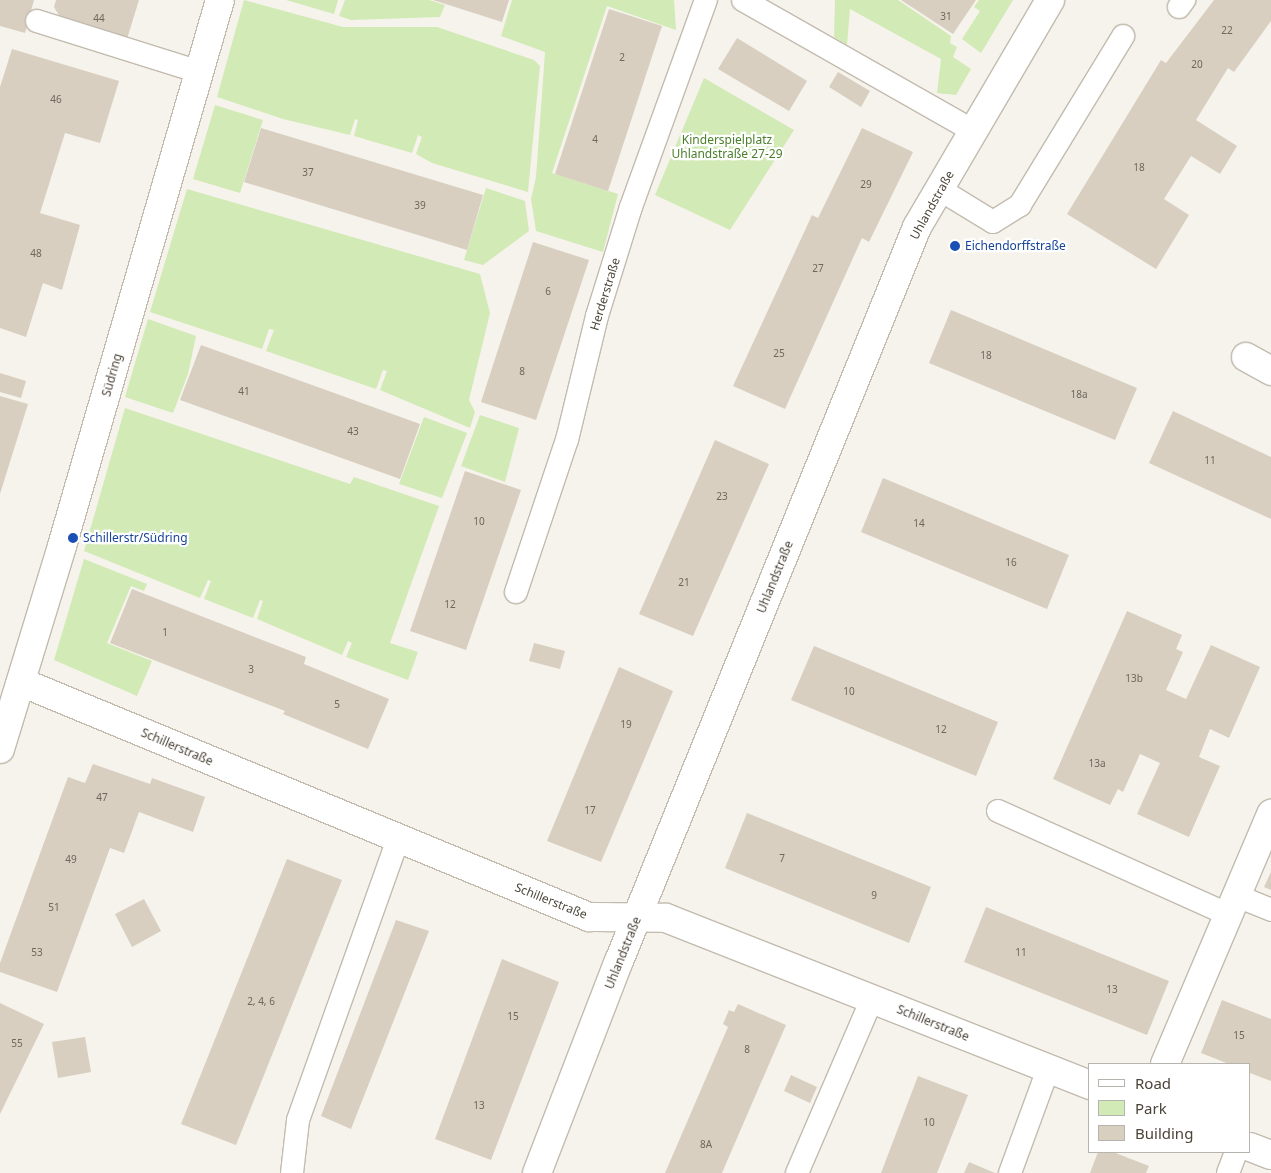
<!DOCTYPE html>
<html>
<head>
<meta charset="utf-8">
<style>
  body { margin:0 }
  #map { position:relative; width:1271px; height:1173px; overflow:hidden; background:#f6f3ec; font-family:"Noto Sans",sans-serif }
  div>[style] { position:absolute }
  .green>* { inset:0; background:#d2eab5 }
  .building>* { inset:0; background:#d8cfc1 }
  .roads { filter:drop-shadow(1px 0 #c2bbae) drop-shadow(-1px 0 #c2bbae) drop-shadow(0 1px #c2bbae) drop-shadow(0 -1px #c2bbae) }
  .service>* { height:22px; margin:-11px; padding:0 11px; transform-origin:11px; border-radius:11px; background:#fff }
  .minor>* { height:28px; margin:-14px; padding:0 14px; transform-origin:14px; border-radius:14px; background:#fff }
  .dots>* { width:14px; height:14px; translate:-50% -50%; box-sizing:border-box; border:2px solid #fff; border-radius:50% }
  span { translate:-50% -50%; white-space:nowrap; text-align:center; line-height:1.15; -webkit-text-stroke:4.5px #fff; paint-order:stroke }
  .number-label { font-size:10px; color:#6e675b }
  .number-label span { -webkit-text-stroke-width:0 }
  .park-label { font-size:12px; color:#4a7f2a }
  .street-label { font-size:12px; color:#4b4439 }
  .transit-label { font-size:12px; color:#164399 }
  .left { translate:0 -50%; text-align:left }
  .legend { position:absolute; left:1088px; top:1063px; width:162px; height:90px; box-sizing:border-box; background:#fff; border:1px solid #b7b4b0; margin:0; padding:6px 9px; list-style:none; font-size:15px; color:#4b4439 }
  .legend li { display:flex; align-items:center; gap:10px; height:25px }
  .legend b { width:25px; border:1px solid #b7b4b0 }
</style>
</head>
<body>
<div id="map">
  <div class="green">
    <div style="clip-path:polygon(244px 0,343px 27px,437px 27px,534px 60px,540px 66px,528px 192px,432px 163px,416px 154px,422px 137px,418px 135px,412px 153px,354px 136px,358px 120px,355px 119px,350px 135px,283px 119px,217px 97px)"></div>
    <div style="clip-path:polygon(286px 0,338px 0,334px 14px)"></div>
    <div style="clip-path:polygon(345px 0,429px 0,445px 5px,440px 17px,351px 20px,339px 16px)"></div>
    <div style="clip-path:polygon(512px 0,674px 0,676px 30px,607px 6px,552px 173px,618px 194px,603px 252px,536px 231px,531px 199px,536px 177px,545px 52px,501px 36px)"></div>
    <div style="clip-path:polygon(835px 0,898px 0,951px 36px,950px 43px,957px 47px,953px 57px,971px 69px,956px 95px,937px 93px,941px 59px,850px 9px,847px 45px,834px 37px)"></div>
    <div style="clip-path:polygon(979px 0,1013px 0,981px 53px,962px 39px,980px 11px,974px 7px)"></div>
    <div style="clip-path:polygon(704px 78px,794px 130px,730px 230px,655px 195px)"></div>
    <div style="clip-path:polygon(215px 105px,263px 120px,240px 193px,193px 179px)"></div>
    <div style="clip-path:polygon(486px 188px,525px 201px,529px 231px,483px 265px,464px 260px)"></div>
    <div style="clip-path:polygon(187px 189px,480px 274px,490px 313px,469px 400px,475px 412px,470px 428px,380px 390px,387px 371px,383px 370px,376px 389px,266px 351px,274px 330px,269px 329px,262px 349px,150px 312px)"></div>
    <div style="clip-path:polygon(148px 319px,196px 336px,188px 374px,173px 413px,125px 397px)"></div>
    <div style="clip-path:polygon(125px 408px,350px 484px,354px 477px,439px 506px,390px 643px,418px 652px,408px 680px,346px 657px,352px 643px,348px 641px,342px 655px,257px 619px,263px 601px,260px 600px,253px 618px,204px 599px,211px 581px,208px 580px,200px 598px,84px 551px)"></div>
    <div style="clip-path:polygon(480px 415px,519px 428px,505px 482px,461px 466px)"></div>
    <div style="clip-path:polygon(424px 417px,467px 433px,442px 498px,399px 484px)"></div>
    <div style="clip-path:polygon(84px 559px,147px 584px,144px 591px,131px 586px,107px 643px,152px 661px,137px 696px,54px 660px)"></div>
  </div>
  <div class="building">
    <div style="clip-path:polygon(0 0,34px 0,25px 33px,0 26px)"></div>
    <div style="clip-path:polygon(56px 0,139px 0,127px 39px,60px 17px,54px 7px)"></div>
    <div style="clip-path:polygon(433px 0,509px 0,502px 22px)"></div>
    <div style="clip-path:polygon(901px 0,976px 0,953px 34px)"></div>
    <div style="clip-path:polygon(1214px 0,1271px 0,1271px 21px,1234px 72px,1228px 68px,1196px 120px,1237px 146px,1220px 174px,1191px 156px,1164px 199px,1189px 215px,1156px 269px,1067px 214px,1161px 60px,1166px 63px)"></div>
    <div style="clip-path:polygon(609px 9px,662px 26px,608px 191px,555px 174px)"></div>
    <div style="clip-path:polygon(737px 38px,807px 81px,789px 111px,718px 69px)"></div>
    <div style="clip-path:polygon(12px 49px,119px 81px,100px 143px,65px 133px,40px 213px,80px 225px,62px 290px,43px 283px,26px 337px,0 328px,0 87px)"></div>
    <div style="clip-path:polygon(838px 72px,870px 91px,861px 107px,829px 87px)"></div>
    <div style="clip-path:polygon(261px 128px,483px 195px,467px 250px,244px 182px)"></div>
    <div style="clip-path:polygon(862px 128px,913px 152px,869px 242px,862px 238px,785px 409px,733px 386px,812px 215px,818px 218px)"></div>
    <div style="clip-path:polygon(533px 242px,589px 260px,536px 420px,481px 402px)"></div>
    <div style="clip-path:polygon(951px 310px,1137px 388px,1115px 440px,929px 363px)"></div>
    <div style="clip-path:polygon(201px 345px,420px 424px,400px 479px,180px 400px)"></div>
    <div style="clip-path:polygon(0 373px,26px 381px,21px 398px,0 392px)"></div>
    <div style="clip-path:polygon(0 396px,28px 404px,0 494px)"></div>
    <div style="clip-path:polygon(1173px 411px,1271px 457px,1271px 519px,1149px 463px)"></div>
    <div style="clip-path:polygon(715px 440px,769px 464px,693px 636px,639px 614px)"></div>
    <div style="clip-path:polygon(465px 471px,521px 490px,466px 650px,410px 631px)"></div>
    <div style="clip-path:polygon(883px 478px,1069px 555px,1047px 609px,861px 532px)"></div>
    <div style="clip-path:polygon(132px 589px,306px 657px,304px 664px,389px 699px,368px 749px,283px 714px,285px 711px,110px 643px)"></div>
    <div style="clip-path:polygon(1127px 611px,1182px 635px,1176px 649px,1183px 652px,1166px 690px,1186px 699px,1211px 645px,1260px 667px,1229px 738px,1210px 729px,1199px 757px,1220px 766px,1189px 837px,1137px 814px,1160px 763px,1140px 754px,1123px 792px,1118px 789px,1110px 805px,1053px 779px)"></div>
    <div style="clip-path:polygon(534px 643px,565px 651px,560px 669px,529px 661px)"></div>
    <div style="clip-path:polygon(814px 646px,998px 722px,976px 776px,791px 700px)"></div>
    <div style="clip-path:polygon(619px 667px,673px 691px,601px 862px,547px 841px)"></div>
    <div style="clip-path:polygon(93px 764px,150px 784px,152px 778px,205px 797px,193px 832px,139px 812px,124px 853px,110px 848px,57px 992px,0 972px,0 963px,68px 777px,85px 783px)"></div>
    <div style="clip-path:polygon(747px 813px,931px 887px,909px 943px,725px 868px)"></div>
    <div style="clip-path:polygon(287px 859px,342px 880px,236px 1145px,181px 1124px)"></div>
    <div style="clip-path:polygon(1271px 872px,1271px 890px,1264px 887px)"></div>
    <div style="clip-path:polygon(144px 899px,161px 931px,132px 947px,115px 914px)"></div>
    <div style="clip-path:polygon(986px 907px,1169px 981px,1147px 1035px,964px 962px)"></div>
    <div style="clip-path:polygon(396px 920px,429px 931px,351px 1129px,321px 1116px)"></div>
    <div style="clip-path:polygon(502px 959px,559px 982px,491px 1160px,435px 1139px)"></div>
    <div style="clip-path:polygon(1222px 1000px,1271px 1019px,1271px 1081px,1250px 1073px,1250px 1064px,1229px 1064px,1201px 1053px)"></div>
    <div style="clip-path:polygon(0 1003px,44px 1024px,0 1114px)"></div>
    <div style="clip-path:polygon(738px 1004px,786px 1025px,725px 1166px,722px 1173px,665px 1173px,728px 1027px,723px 1024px,729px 1010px,734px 1012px)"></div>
    <div style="clip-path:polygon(85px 1037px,91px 1072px,58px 1078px,52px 1042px)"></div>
    <div style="clip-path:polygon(791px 1075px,817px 1087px,810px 1103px,784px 1091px)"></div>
    <div style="clip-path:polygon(918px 1076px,968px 1095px,937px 1173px,881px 1173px)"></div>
    <div style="clip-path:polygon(1098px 1152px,1113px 1152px,1149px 1166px,1146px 1173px,1090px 1173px)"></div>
    <div style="clip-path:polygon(969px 1162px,995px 1173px,964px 1173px)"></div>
  </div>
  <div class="roads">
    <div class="service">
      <div style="left:743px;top:0;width:266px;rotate:29.6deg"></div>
      <div style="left:1179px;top:7px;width:9px;rotate:-54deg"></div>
      <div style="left:37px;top:21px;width:171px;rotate:17.4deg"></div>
      <div style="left:939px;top:189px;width:63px;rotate:31.4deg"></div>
      <div style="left:993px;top:222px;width:32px;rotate:-32deg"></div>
      <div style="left:1020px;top:205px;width:198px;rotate:-58.6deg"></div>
      <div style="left:516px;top:592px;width:160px;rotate:-71.5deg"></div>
      <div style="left:567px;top:440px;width:128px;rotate:-76.4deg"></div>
      <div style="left:597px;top:316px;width:114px;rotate:-72.7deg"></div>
      <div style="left:631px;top:207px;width:220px;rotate:-70.1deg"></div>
      <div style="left:998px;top:811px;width:253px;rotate:24.2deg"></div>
      <div style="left:1237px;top:896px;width:37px;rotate:22deg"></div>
      <div style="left:292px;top:1173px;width:53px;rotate:-83.5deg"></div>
      <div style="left:298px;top:1120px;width:298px;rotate:-70.4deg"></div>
      <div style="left:797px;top:1173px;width:189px;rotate:-66.7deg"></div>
      <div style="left:1010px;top:1173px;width:111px;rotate:-69.9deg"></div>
      <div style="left:1228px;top:1173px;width:22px;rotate:-69deg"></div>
    </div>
    <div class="minor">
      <div style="left:1246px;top:357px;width:29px;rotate:29deg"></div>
      <div style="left:21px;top:682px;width:615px;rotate:22.48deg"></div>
      <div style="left:589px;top:917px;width:77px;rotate:0.7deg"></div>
      <div style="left:666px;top:918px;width:456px;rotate:21.5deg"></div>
      <div style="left:0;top:749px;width:212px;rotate:-73deg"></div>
      <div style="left:62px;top:546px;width:568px;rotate:-73.86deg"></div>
      <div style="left:1165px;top:1064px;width:272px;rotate:-67deg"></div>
      <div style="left:1250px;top:1147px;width:22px;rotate:21deg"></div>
      <div style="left:537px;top:1173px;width:227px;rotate:-68.9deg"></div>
      <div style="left:619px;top:961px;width:792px;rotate:-67.9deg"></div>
      <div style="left:917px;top:227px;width:263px;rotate:-59.6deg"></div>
    </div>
  </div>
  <div class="dots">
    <div style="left:955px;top:246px;background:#1a4fb4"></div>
    <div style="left:73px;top:538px;background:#1a4fb4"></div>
  </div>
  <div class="number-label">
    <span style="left:946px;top:17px">31</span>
    <span style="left:99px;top:19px">44</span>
    <span style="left:1227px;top:31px">22</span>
    <span style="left:622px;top:58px">2</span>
    <span style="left:1197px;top:65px">20</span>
    <span style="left:56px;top:100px">46</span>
    <span style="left:595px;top:140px">4</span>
    <span style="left:1139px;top:168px">18</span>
    <span style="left:308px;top:173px">37</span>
    <span style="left:866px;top:185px">29</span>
    <span style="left:420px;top:206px">39</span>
    <span style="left:36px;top:254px">48</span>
    <span style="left:818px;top:269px">27</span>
    <span style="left:548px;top:292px">6</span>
    <span style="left:779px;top:354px">25</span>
    <span style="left:986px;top:356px">18</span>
    <span style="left:522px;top:372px">8</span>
    <span style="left:244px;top:392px">41</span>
    <span style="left:1079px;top:395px">18a</span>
    <span style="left:353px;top:432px">43</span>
    <span style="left:1210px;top:461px">11</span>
    <span style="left:722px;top:497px">23</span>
    <span style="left:479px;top:522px">10</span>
    <span style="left:919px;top:524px">14</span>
    <span style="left:1011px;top:563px">16</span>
    <span style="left:684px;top:583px">21</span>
    <span style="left:450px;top:605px">12</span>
    <span style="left:165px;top:633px">1</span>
    <span style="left:251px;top:670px">3</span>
    <span style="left:1134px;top:679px">13b</span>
    <span style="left:849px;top:692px">10</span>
    <span style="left:337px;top:705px">5</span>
    <span style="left:626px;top:725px">19</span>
    <span style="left:941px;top:730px">12</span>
    <span style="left:1097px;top:764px">13a</span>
    <span style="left:102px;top:798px">47</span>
    <span style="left:590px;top:811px">17</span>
    <span style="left:782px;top:859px">7</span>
    <span style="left:71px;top:860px">49</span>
    <span style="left:874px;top:896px">9</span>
    <span style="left:54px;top:908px">51</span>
    <span style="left:37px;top:953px">53</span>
    <span style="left:1021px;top:953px">11</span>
    <span style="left:1112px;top:990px">13</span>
    <span style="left:261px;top:1002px">2, 4, 6</span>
    <span style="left:513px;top:1017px">15</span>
    <span style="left:1239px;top:1036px">15</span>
    <span style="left:17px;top:1044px">55</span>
    <span style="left:747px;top:1050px">8</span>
    <span style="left:479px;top:1106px">13</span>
    <span style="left:929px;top:1123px">10</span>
    <span style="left:706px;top:1145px">8A</span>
  </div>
  <div class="park-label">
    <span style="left:727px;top:147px">Kinderspielplatz<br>Uhlandstraße 27-29</span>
  </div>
  <div class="street-label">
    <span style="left:932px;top:205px;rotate:-61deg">Uhlandstraße</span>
    <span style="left:605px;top:294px;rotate:-73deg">Herderstraße</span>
    <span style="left:112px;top:375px;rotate:-74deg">Südring</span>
    <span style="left:775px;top:577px;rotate:-68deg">Uhlandstraße</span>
    <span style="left:177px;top:747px;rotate:23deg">Schillerstraße</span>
    <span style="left:551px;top:901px;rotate:22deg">Schillerstraße</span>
    <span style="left:623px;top:953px;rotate:-68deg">Uhlandstraße</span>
    <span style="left:933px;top:1023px;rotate:22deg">Schillerstraße</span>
  </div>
  <div class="transit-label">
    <span class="left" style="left:965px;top:246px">Eichendorffstraße</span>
    <span class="left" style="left:83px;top:538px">Schillerstr/Südring</span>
  </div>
  <ul class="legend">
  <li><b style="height:6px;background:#fff"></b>Road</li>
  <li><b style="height:14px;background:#d2eab5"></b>Park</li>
  <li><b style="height:14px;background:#d8cfc1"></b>Building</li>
  </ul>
</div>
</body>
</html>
